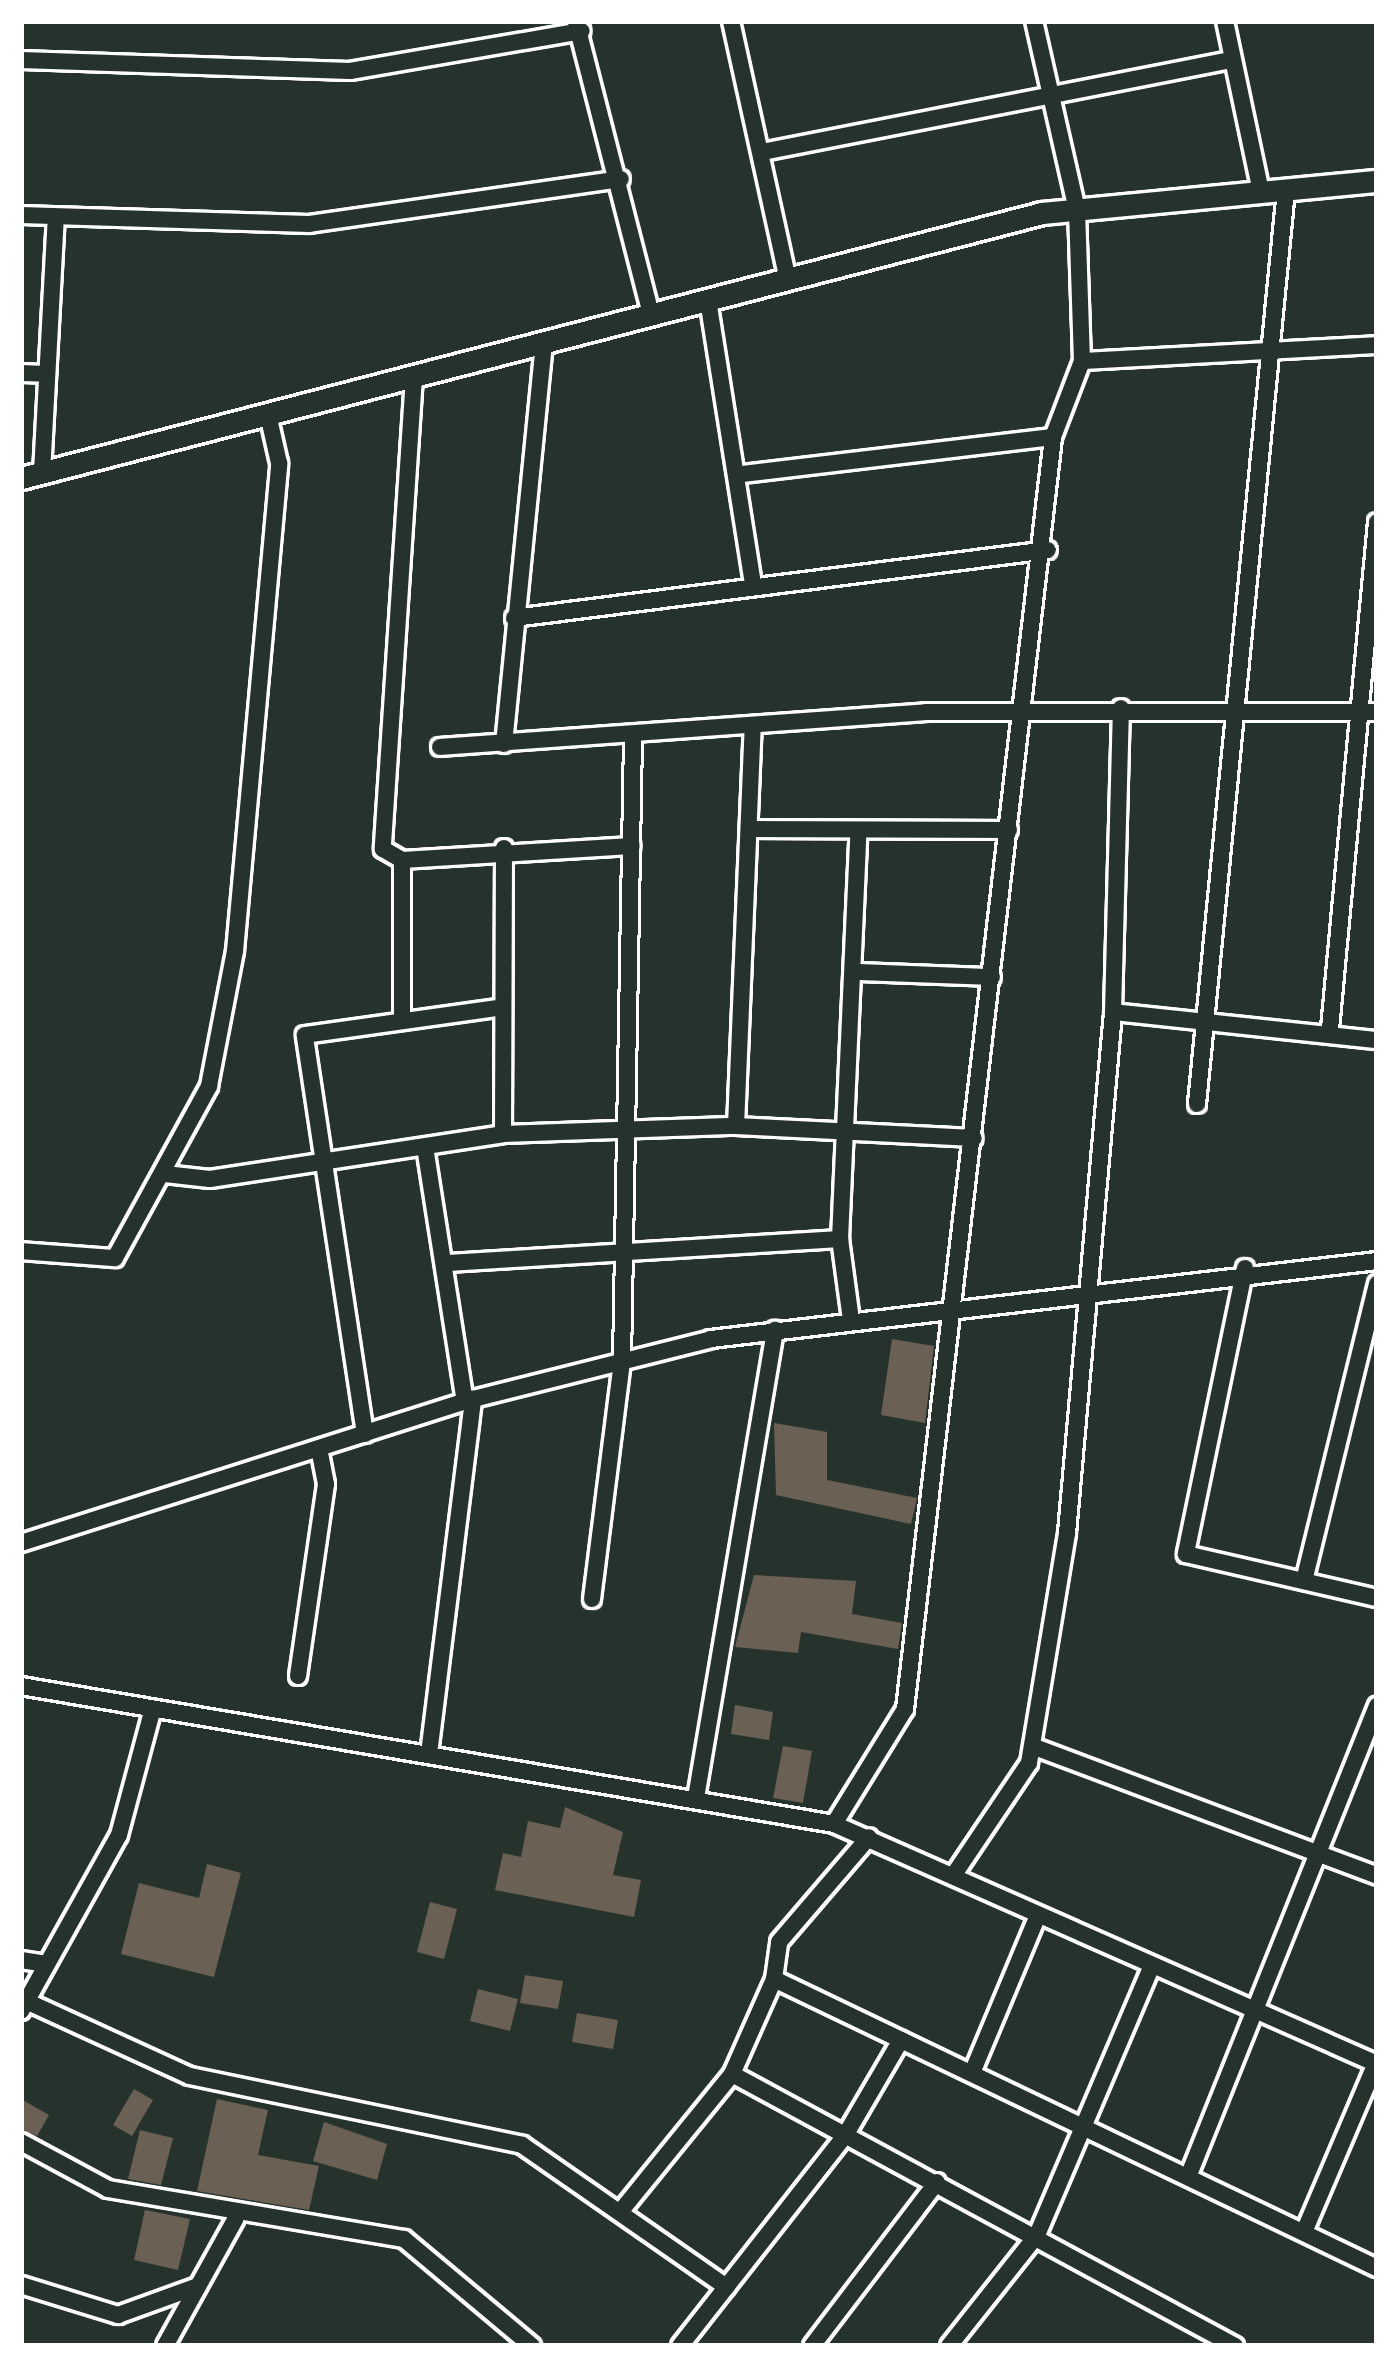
<!DOCTYPE html>
<html>
<head>
<meta charset="utf-8">
<style>
  body { margin:0 }
  #map { position:relative; width:1398px; height:2367px; overflow:hidden; background:#26332d; font-family:"Balsamiq Sans",sans-serif }
  div>[style] { position:absolute }
  .building>* { inset:0; background:#6a6054 }
  .roads { filter:drop-shadow(3px 0 #fff) drop-shadow(-3px 0 #fff) drop-shadow(0 3px #fff) drop-shadow(0 -3px #fff) }
  .minor>* { height:16px; margin:-8px; padding:0 8px; transform-origin:8px; border-radius:8px; background:#26332d }
  .tertiary>* { height:21px; margin:-10.5px; padding:0 10.5px; transform-origin:10.5px; border-radius:10.5px; background:#26332d }
  span { translate:-50% -50%; white-space:nowrap; text-align:center; line-height:1.15; -webkit-text-stroke:12px #26332d; paint-order:stroke }
  .frame { position:absolute; inset:0; border:24px solid #fff; pointer-events:none }
</style>
</head>
<body>
<div id="map">
  <div class="building">
    <div style="clip-path:polygon(892px 1339px,934px 1346px,925px 1423px,881px 1415px)"></div>
    <div style="clip-path:polygon(774px 1423px,827px 1432px,827px 1480px,917px 1498px,911px 1524px,776px 1495px)"></div>
    <div style="clip-path:polygon(754px 1575px,856px 1581px,852px 1614px,902px 1623px,898px 1649px,801px 1632px,798px 1653px,735px 1647px)"></div>
    <div style="clip-path:polygon(735px 1705px,773px 1712px,769px 1740px,731px 1734px)"></div>
    <div style="clip-path:polygon(783px 1746px,812px 1751px,803px 1803px,773px 1798px)"></div>
    <div style="clip-path:polygon(565px 1807px,623px 1832px,613px 1875px,641px 1880px,634px 1917px,495px 1890px,503px 1853px,521px 1857px,528px 1821px,560px 1828px)"></div>
    <div style="clip-path:polygon(207px 1864px,241px 1873px,214px 1977px,121px 1954px,139px 1883px,199px 1898px)"></div>
    <div style="clip-path:polygon(430px 1902px,457px 1909px,444px 1959px,417px 1952px)"></div>
    <div style="clip-path:polygon(525px 1975px,563px 1981px,558px 2009px,520px 2003px)"></div>
    <div style="clip-path:polygon(478px 1989px,518px 1999px,510px 2031px,470px 2021px)"></div>
    <div style="clip-path:polygon(577px 2013px,618px 2020px,613px 2049px,572px 2042px)"></div>
    <div style="clip-path:polygon(134px 2089px,153px 2100px,132px 2136px,113px 2125px)"></div>
    <div style="clip-path:polygon(21px 2099px,49px 2115px,37px 2136px,21px 2129px)"></div>
    <div style="clip-path:polygon(217px 2099px,268px 2110px,258px 2155px,319px 2166px,309px 2210px,197px 2191px)"></div>
    <div style="clip-path:polygon(324px 2122px,387px 2144px,377px 2180px,313px 2161px)"></div>
    <div style="clip-path:polygon(140px 2130px,173px 2138px,161px 2185px,128px 2179px)"></div>
    <div style="clip-path:polygon(145px 2210px,190px 2219px,178px 2270px,134px 2260px)"></div>
  </div>
  <div class="roads">
    <div class="minor">
      <div style="left:731px;top:21px;width:265px;rotate:77.6deg"></div>
      <div style="left:1225px;top:21px;width:175px;rotate:78.1deg"></div>
      <div style="left:576px;top:22px;width:302px;rotate:75.6deg"></div>
      <div style="left:21px;top:60px;width:329px;rotate:1.9deg"></div>
      <div style="left:350px;top:71px;width:235px;rotate:-9.8deg"></div>
      <div style="left:767px;top:151px;width:473px;rotate:-11.1deg"></div>
      <div style="left:21px;top:215px;width:288px;rotate:1.8deg"></div>
      <div style="left:309px;top:224px;width:315px;rotate:-8.2deg"></div>
      <div style="left:708px;top:300px;width:287px;rotate:81deg"></div>
      <div style="left:1082px;top:361px;width:295px;rotate:-3.1deg"></div>
      <div style="left:21px;top:373px;width:25px;rotate:2deg"></div>
      <div style="left:414px;top:377px;width:473px;rotate:93.8deg"></div>
      <div style="left:383px;top:849px;width:22px;rotate:30deg"></div>
      <div style="left:402px;top:860px;width:230px;rotate:-3.5deg"></div>
      <div style="left:42px;top:473px;width:256px;rotate:-86.9deg"></div>
      <div style="left:742px;top:474px;width:313px;rotate:-6.8deg"></div>
      <div style="left:514px;top:618px;width:538px;rotate:-7.26deg"></div>
      <div style="left:504px;top:744px;width:403px;rotate:-84.3deg"></div>
      <div style="left:440px;top:747px;width:487px;rotate:-4.1deg"></div>
      <div style="left:926px;top:712px;width:451px"></div>
      <div style="left:750px;top:829px;width:259px;rotate:0.2deg"></div>
      <div style="left:860px;top:972px;width:132px;rotate:2.2deg"></div>
      <div style="left:1113px;top:1012px;width:265px;rotate:6.1deg"></div>
      <div style="left:402px;top:1014px;width:154px;rotate:-90deg"></div>
      <div style="left:1330px;top:1029px;width:509px;rotate:-84.7deg"></div>
      <div style="left:1197px;top:1104px;width:919px;rotate:-84.44deg"></div>
      <div style="left:736px;top:1126px;width:400px;rotate:-87.6deg"></div>
      <div style="left:503px;top:1134px;width:286px;rotate:-89.8deg"></div>
      <div style="left:425px;top:1147px;width:257px;rotate:81.1deg"></div>
      <div style="left:165px;top:1174px;width:45px;rotate:6.3deg"></div>
      <div style="left:210px;top:1179px;width:296px;rotate:-8.7deg"></div>
      <div style="left:503px;top:1134px;width:233px;rotate:-2deg"></div>
      <div style="left:736px;top:1126px;width:238px;rotate:2.9deg"></div>
      <div style="left:21px;top:1251px;width:94px;rotate:4.3deg"></div>
      <div style="left:115px;top:1258px;width:196px;rotate:-61.3deg"></div>
      <div style="left:209px;top:1086px;width:137px;rotate:-79.1deg"></div>
      <div style="left:235px;top:951px;width:490px;rotate:-84.8deg"></div>
      <div style="left:279px;top:463px;width:50px;rotate:-102.7deg"></div>
      <div style="left:448px;top:1263px;width:393px;rotate:-3.5deg"></div>
      <div style="left:1245px;top:1268px;width:292px;rotate:101.7deg"></div>
      <div style="left:1186px;top:1554px;width:196px;rotate:13deg"></div>
      <div style="left:851px;top:1320px;width:82px;rotate:-97.7deg"></div>
      <div style="left:840px;top:1239px;width:402px;rotate:-87.4deg"></div>
      <div style="left:365px;top:1434px;width:403px;rotate:-98.6deg"></div>
      <div style="left:305px;top:1035px;width:194px;rotate:-8deg"></div>
      <div style="left:21px;top:1543px;width:466px;rotate:-17.7deg"></div>
      <div style="left:465px;top:1401px;width:254px;rotate:-14.1deg"></div>
      <div style="left:711px;top:1339px;width:671px;rotate:-6.68deg"></div>
      <div style="left:1304px;top:1581px;width:306px;rotate:-76.2deg"></div>
      <div style="left:592px;top:1599px;width:240px;rotate:-82.8deg"></div>
      <div style="left:622px;top:1361px;width:625px;rotate:-88.99deg"></div>
      <div style="left:298px;top:1676px;width:194px;rotate:-81.7deg"></div>
      <div style="left:326px;top:1484px;width:36px;rotate:-101deg"></div>
      <div style="left:21px;top:1686px;width:825px;rotate:9.63deg"></div>
      <div style="left:834px;top:1824px;width:594px;rotate:23.84deg"></div>
      <div style="left:1032px;top:1746px;width:369px;rotate:20.6deg"></div>
      <div style="left:429px;top:1754px;width:358px;rotate:-82.9deg"></div>
      <div style="left:696px;top:1798px;width:475px;rotate:-80.4deg"></div>
      <div style="left:834px;top:1824px;width:135px;rotate:-58.3deg"></div>
      <div style="left:905px;top:1709px;width:1281px;rotate:-83.36deg"></div>
      <div style="left:1053px;top:437px;width:81px;rotate:-69.1deg"></div>
      <div style="left:1082px;top:361px;width:151px;rotate:-91.9deg"></div>
      <div style="left:1077px;top:210px;width:194px;rotate:-102.8deg"></div>
      <div style="left:953px;top:1876px;width:136px;rotate:-56.1deg"></div>
      <div style="left:1029px;top:1763px;width:233px;rotate:-80.6deg"></div>
      <div style="left:1067px;top:1533px;width:523px;rotate:-84.95deg"></div>
      <div style="left:1113px;top:1012px;width:304px;rotate:-88.5deg"></div>
      <div style="left:21px;top:1960px;width:24px;rotate:9deg"></div>
      <div style="left:774px;top:1979px;width:37px;rotate:-82deg"></div>
      <div style="left:779px;top:1942px;width:138px;rotate:-49.4deg"></div>
      <div style="left:26px;top:2001px;width:180px;rotate:24.6deg"></div>
      <div style="left:190px;top:2076px;width:339px;rotate:11.7deg"></div>
      <div style="left:522px;top:2145px;width:249px;rotate:34.8deg"></div>
      <div style="left:21px;top:2011px;width:201px;rotate:-60.9deg"></div>
      <div style="left:119px;top:1835px;width:131px;rotate:-75deg"></div>
      <div style="left:972px;top:2073px;width:171px;rotate:-67.3deg"></div>
      <div style="left:732px;top:2074px;width:104px;rotate:-66.1deg"></div>
      <div style="left:774px;top:1979px;width:669px;rotate:25.61deg"></div>
      <div style="left:21px;top:2142px;width:99px;rotate:28.4deg"></div>
      <div style="left:108px;top:2189px;width:300px;rotate:9.6deg"></div>
      <div style="left:404px;top:2239px;width:167px;rotate:39.9deg"></div>
      <div style="left:1188px;top:2177px;width:508px;rotate:-68.14deg"></div>
      <div style="left:620px;top:2212px;width:178px;rotate:-50.9deg"></div>
      <div style="left:732px;top:2074px;width:572px;rotate:28.4deg"></div>
      <div style="left:1304px;top:2232px;width:184px;rotate:-66.9deg"></div>
      <div style="left:21px;top:2285px;width:102px;rotate:17.2deg"></div>
      <div style="left:118px;top:2315px;width:85px;rotate:-19.9deg"></div>
      <div style="left:165px;top:2346px;width:146px;rotate:-61deg"></div>
      <div style="left:680px;top:2346px;width:269px;rotate:-51.9deg"></div>
      <div style="left:846px;top:2134px;width:109px;rotate:-59.7deg"></div>
      <div style="left:812px;top:2346px;width:206px;rotate:-52.7deg"></div>
      <div style="left:949px;top:2346px;width:142px;rotate:-51.6deg"></div>
      <div style="left:1037px;top:2235px;width:293px;rotate:-66.9deg"></div>
    </div>
    <div class="tertiary">
      <div style="left:21px;top:478px;width:1055px;rotate:-14.55deg"></div>
      <div style="left:1042px;top:213px;width:337px;rotate:-5.5deg"></div>
    </div>
  </div>
  <div class="frame"></div>
</div>
</body>
</html>
